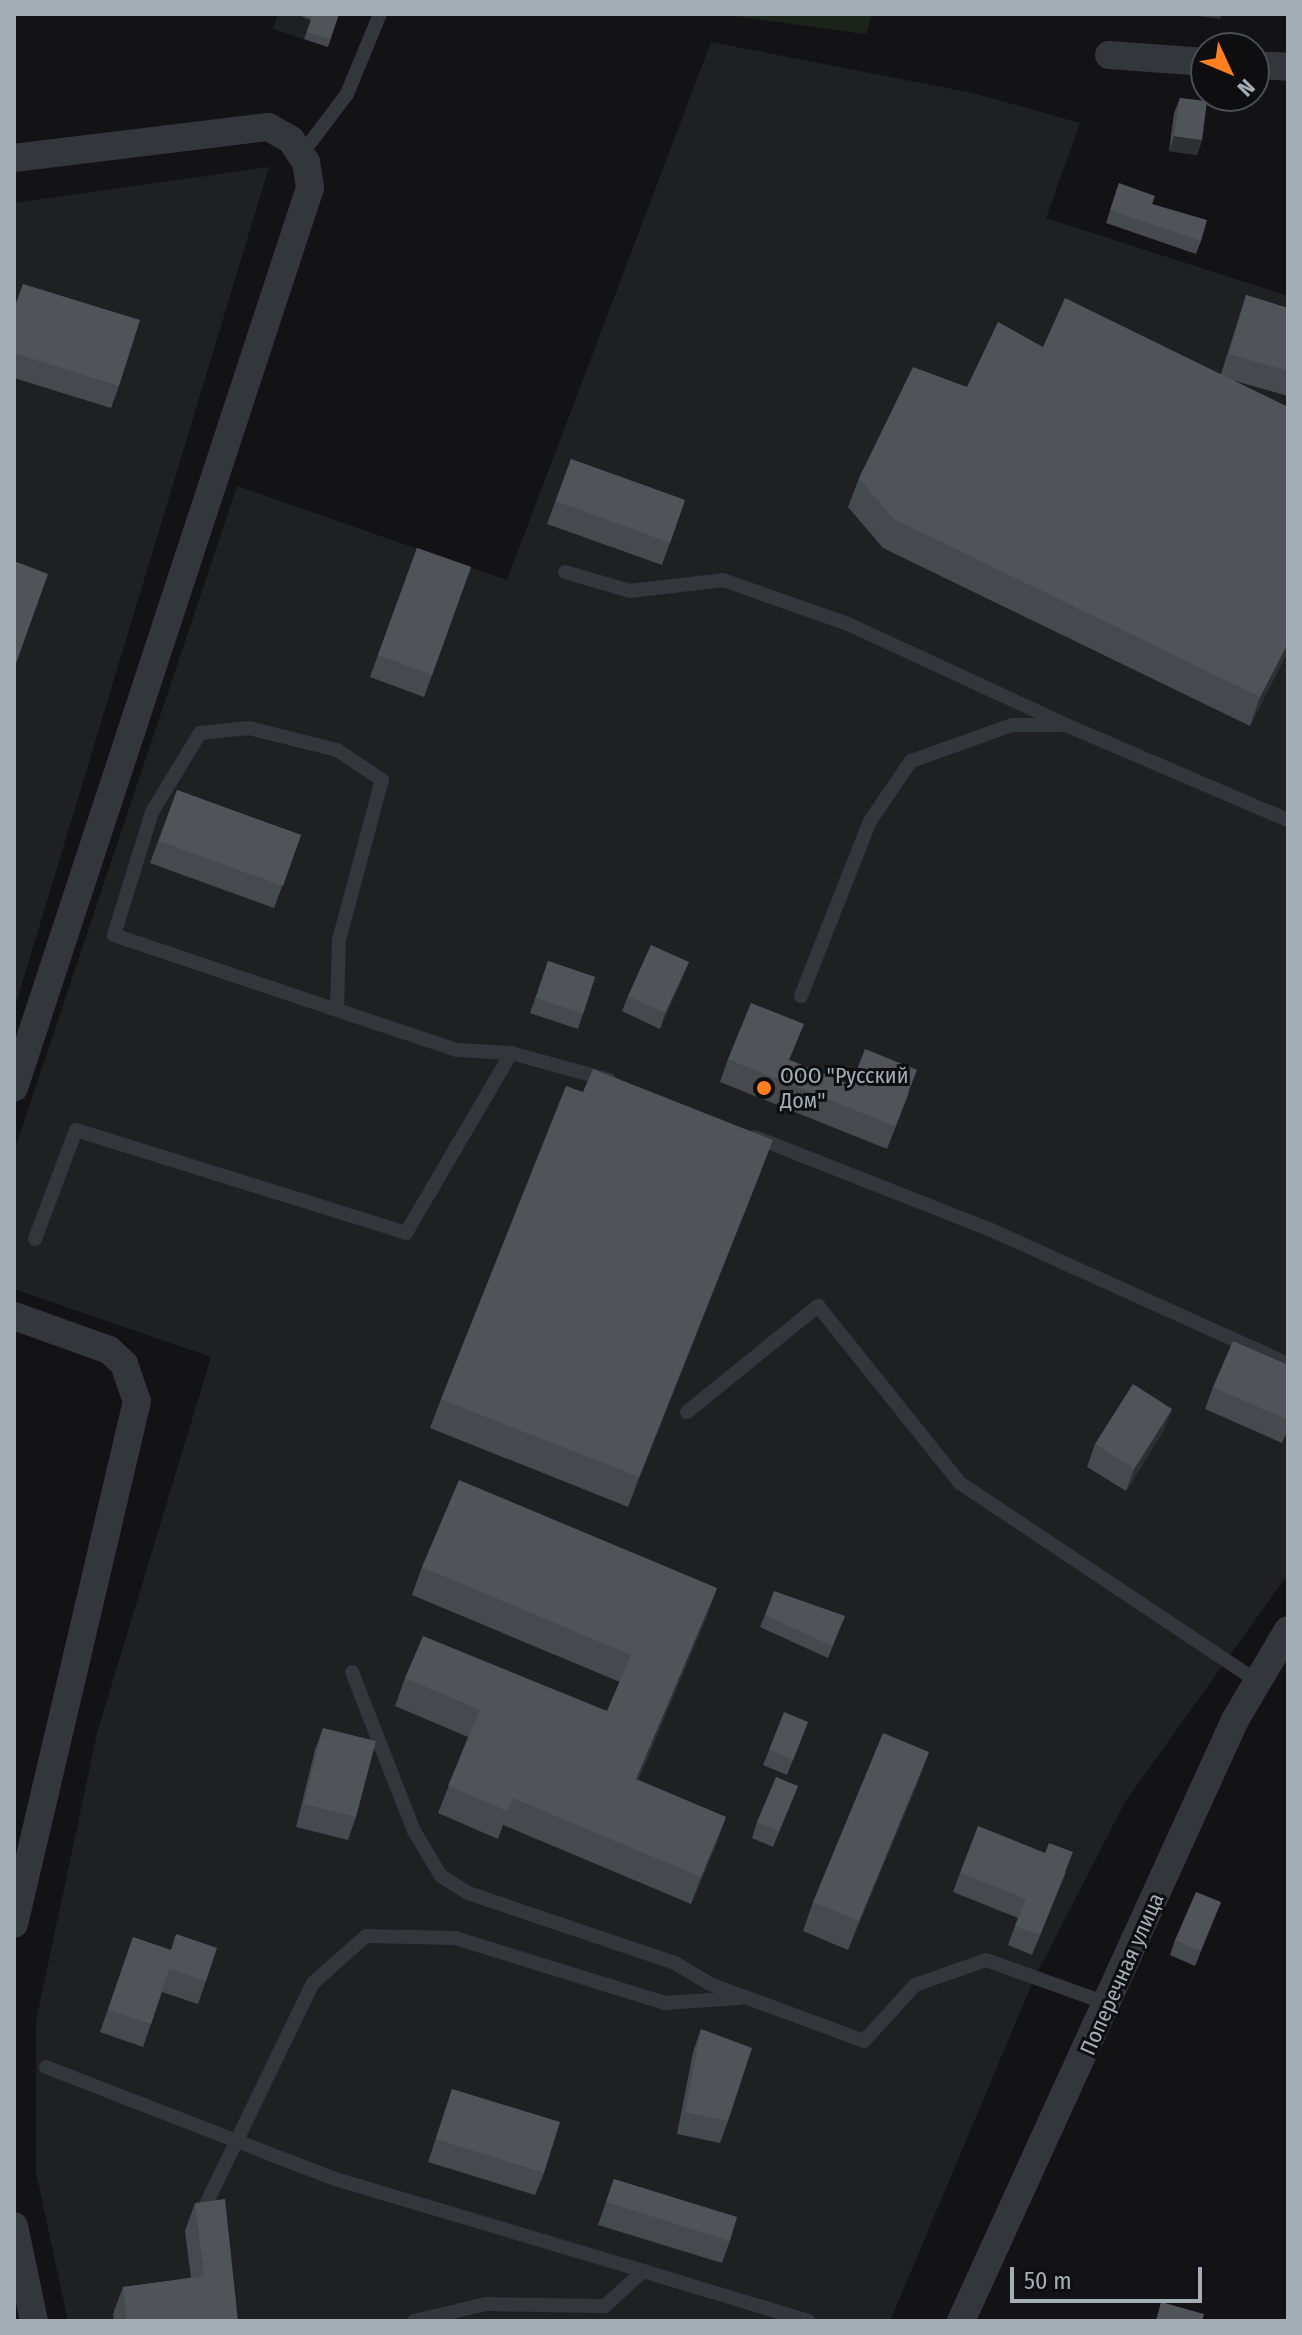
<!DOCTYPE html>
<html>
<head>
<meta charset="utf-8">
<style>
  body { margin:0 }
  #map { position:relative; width:1302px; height:2335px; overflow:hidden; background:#131315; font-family:"Fira Sans Condensed",sans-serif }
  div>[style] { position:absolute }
  .built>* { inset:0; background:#1f2022 }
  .green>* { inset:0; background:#1b231b }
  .service>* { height:14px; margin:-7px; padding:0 7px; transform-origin:7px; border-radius:7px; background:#33363a }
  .minor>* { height:28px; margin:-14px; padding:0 14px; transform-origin:14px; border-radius:14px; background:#33363a }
  .wall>* { inset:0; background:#46494d }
  .shaded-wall>* { inset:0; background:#2d2f32 }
  .building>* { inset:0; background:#505458 }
  .dots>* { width:22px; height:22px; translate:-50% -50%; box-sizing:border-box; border:4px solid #0e0e10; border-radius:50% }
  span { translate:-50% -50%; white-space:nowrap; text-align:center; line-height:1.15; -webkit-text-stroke:6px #0e0e10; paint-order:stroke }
  .poi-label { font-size:22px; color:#a3aeb7 }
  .left { translate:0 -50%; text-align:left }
  .street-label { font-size:22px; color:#a3aeb7 }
  .frame { position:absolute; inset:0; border:16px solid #a3aeb7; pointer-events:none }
  .north { position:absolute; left:1190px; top:32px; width:80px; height:80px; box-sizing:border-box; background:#0e0e10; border:2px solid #4a4e53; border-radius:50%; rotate:134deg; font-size:22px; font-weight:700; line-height:32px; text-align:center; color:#a3aeb7 }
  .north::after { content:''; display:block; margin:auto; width:28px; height:36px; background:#ff7f21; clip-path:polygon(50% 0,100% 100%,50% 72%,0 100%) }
  .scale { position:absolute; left:1010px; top:2267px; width:192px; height:36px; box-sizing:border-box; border:4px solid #a3aeb7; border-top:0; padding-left:10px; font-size:24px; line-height:28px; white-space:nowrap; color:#a3aeb7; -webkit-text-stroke:6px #0e0e10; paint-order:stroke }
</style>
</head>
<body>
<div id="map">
  <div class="built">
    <div style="clip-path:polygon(278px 14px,338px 14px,328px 47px,273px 29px)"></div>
    <div style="clip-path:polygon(711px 42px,973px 93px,1080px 123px,1046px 218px,1288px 296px,1288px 1574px,1125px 1802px,1034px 1979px,890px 2321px,68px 2321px,36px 2173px,36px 2021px,97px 1733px,211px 1357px,14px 1289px,14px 1152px,237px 486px,507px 580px)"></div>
    <div style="clip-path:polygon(269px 167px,14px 1010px,14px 203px)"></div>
  </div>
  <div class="green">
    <div style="clip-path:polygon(717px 14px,872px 14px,866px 34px)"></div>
  </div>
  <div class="service">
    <div style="left:301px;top:155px;width:76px;rotate:-53deg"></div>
    <div style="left:347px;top:94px;width:87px;rotate:-67.6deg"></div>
    <div style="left:565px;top:572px;width:68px;rotate:16.3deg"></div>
    <div style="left:630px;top:591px;width:94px;rotate:-6.7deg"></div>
    <div style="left:723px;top:580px;width:133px;rotate:19.4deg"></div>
    <div style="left:848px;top:624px;width:236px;rotate:24.8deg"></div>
    <div style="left:801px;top:996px;width:188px;rotate:-68.5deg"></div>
    <div style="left:870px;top:821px;width:73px;rotate:-55.7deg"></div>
    <div style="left:911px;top:761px;width:107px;rotate:-19.6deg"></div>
    <div style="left:1012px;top:725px;width:54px"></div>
    <div style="left:1066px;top:725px;width:241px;rotate:23.2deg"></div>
    <div style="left:337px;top:1010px;width:70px;rotate:-88.4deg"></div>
    <div style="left:339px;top:940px;width:166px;rotate:-75deg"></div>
    <div style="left:382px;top:780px;width:54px;rotate:-146.3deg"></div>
    <div style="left:337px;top:750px;width:91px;rotate:-166deg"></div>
    <div style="left:249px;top:728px;width:49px;rotate:174.2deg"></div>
    <div style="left:200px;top:733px;width:92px;rotate:121.3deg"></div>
    <div style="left:152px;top:812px;width:129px;rotate:107.2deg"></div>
    <div style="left:114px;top:935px;width:235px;rotate:18.6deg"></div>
    <div style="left:337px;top:1010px;width:126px;rotate:18.4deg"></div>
    <div style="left:457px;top:1050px;width:54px;rotate:3.2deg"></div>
    <div style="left:755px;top:1137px;width:251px;rotate:21.5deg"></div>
    <div style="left:989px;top:1229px;width:328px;rotate:24.3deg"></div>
    <div style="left:35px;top:1239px;width:116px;rotate:-69.4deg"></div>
    <div style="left:76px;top:1130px;width:346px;rotate:17.3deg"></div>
    <div style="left:406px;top:1233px;width:208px;rotate:-59.7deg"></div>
    <div style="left:511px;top:1053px;width:102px;rotate:15.4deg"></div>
    <div style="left:687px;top:1412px;width:169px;rotate:-39deg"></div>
    <div style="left:818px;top:1306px;width:227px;rotate:51.3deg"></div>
    <div style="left:960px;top:1483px;width:358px;rotate:33.7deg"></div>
    <div style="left:352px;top:1672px;width:171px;rotate:68.7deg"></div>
    <div style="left:414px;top:1831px;width:52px;rotate:59deg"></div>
    <div style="left:441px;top:1876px;width:32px;rotate:32deg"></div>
    <div style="left:468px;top:1893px;width:219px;rotate:18.7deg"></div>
    <div style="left:675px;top:1963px;width:41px;rotate:31deg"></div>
    <div style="left:710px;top:1984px;width:164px;rotate:20.3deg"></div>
    <div style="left:864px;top:2041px;width:76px;rotate:-47.7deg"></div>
    <div style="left:915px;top:1985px;width:75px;rotate:-19.4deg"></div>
    <div style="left:986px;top:1960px;width:131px;rotate:19.7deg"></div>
    <div style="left:46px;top:2067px;width:307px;rotate:21.2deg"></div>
    <div style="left:332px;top:2178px;width:325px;rotate:16.6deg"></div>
    <div style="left:207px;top:2202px;width:243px;rotate:-64.2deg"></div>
    <div style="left:313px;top:1983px;width:71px;rotate:-41.6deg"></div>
    <div style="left:366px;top:1936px;width:89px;rotate:1.3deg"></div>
    <div style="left:455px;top:1938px;width:220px;rotate:17.2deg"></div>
    <div style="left:665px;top:2003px;width:75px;rotate:-3.8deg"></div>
    <div style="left:414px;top:2321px;width:74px;rotate:-13.3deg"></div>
    <div style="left:486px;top:2304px;width:119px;rotate:1deg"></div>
    <div style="left:605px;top:2306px;width:52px;rotate:-42.6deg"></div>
    <div style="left:643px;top:2271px;width:173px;rotate:16.8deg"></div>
  </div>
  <div class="minor">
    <div style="left:1109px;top:55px;width:97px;rotate:4.1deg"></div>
    <div style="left:1254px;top:65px;width:34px;rotate:3deg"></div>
    <div style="left:14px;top:158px;width:256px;rotate:-7deg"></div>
    <div style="left:268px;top:127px;width:26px;rotate:29deg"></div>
    <div style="left:291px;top:140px;width:27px;rotate:56deg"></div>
    <div style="left:306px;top:162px;width:26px;rotate:81deg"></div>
    <div style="left:310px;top:188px;width:947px;rotate:108.21deg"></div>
    <div style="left:14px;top:1316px;width:101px;rotate:19.7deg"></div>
    <div style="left:109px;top:1350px;width:21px;rotate:43deg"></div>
    <div style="left:124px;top:1364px;width:39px;rotate:71deg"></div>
    <div style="left:137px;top:1401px;width:537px;rotate:103.23deg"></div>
    <div style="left:14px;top:2226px;width:97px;rotate:78.1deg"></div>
    <div style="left:961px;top:2321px;width:661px;rotate:-65.49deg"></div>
    <div style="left:1235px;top:1720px;width:104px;rotate:-59.5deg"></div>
  </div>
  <div class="wall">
    <div style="clip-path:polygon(296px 14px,339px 14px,328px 47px,304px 39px,311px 20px)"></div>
    <div style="clip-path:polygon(1180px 98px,1202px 140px,1197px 155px,1169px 151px,1174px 113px)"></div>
    <div style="clip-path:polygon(1119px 183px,1152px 204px,1201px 241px,1196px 254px,1106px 223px)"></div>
    <div style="clip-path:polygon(23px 284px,119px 386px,111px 408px,14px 378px,14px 308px)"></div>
    <div style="clip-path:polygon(1246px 295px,1288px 308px,1288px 396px,1232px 380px,1288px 407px,1288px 651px,1250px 726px,883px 548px,848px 507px,859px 478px,967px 387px,1043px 347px,1221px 374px)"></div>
    <div style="clip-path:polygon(571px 459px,685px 500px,662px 565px,547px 524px)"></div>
    <div style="clip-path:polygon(417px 548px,471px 567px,424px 697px,370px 677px)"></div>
    <div style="clip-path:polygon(177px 790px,301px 835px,274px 908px,150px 863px)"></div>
    <div style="clip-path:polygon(548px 961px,595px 977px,578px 1029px,530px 1013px)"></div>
    <div style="clip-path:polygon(689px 962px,660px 1029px,622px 1011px,628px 996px)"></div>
    <div style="clip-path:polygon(728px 1059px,790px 1060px,851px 1085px,909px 1093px,887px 1149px,720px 1082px)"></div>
    <div style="clip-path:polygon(762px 1169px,628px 1507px,430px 1428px,441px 1399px)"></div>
    <div style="clip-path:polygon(1288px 1365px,1288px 1429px,1282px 1443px,1205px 1409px,1213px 1387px)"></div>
    <div style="clip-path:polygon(1172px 1409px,1163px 1431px,1126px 1491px,1087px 1467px,1095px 1444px)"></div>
    <div style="clip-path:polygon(422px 1567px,717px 1588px,707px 1616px,638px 1780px,726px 1817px,716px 1845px,691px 1904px,503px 1825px,498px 1839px,438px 1813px,468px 1737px,395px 1706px,405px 1678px,607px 1711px,620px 1682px,412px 1595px)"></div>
    <div style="clip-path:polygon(765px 1615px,845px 1616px,828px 1658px,760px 1627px)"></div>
    <div style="clip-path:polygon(808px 1722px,787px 1775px,763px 1765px,769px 1750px)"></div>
    <div style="clip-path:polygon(323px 1728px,356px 1817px,348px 1840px,296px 1827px,315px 1750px)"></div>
    <div style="clip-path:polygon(929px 1752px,918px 1782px,848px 1950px,803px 1931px,813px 1902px)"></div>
    <div style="clip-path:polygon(798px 1786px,773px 1847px,752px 1838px,757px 1822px)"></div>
    <div style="clip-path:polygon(1066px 1872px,1032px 1955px,1008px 1945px,1018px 1918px,953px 1892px,960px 1873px)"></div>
    <div style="clip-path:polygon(1221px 1902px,1195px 1966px,1170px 1955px,1175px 1940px)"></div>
    <div style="clip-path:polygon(133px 1937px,206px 1981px,198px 2004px,162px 1992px,143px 2047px,100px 2032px)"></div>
    <div style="clip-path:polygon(701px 2029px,728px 2121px,720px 2143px,677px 2134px,693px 2052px)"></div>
    <div style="clip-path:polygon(452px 2089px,544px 2173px,535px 2195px,428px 2162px)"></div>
    <div style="clip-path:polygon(614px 2179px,730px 2241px,722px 2263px,598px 2225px)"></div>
    <div style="clip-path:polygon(195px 2203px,238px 2321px,114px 2321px,113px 2314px,123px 2287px,191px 2278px,185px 2231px)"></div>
  </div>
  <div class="shaded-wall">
    <div style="clip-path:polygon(1184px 14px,1222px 14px,1220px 19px)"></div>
    <div style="clip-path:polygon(1174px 136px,1202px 140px,1197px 155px,1169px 151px)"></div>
    <div style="clip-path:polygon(1288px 643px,1288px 651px,1250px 726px,1260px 697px)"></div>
    <div style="clip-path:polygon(689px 962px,683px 977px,660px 1029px,665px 1013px)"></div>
    <div style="clip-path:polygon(773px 1140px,762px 1169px,628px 1507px,639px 1477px)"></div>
    <div style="clip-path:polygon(1172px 1409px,1163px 1431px,1126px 1491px,1134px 1469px)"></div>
    <div style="clip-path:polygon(717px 1588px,707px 1616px,626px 1807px,636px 1779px)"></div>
    <div style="clip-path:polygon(929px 1752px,918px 1782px,848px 1950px,859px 1921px)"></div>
    <div style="clip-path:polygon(726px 1817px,716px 1845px,691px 1904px,701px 1877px)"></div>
  </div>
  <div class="building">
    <div style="clip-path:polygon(313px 14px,339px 14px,330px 39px,307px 32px)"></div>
    <div style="clip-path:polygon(1180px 98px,1207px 101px,1202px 140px,1174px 136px)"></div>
    <div style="clip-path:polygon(1119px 183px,1155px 196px,1152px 204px,1207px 220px,1201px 241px,1110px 210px)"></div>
    <div style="clip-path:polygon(23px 284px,140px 320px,119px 386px,14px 353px,14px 312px)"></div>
    <div style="clip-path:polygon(1246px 295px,1288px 308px,1288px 371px,1229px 354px)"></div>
    <div style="clip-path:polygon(1065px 298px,1288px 407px,1288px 643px,1260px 697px,894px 519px,859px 478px,913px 367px,967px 387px,998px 322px,1043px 347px)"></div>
    <div style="clip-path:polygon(571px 459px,685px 500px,670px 543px,556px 501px)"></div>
    <div style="clip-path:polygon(417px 548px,471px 567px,432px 675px,378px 655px)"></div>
    <div style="clip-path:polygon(14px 561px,48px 574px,14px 669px)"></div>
    <div style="clip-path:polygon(177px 790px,301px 835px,283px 886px,159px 841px)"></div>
    <div style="clip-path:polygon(651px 945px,689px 962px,665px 1013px,628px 996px)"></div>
    <div style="clip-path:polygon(548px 961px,595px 977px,583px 1014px,536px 998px)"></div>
    <div style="clip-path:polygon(751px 1003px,804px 1024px,789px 1060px,851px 1085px,865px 1049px,917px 1070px,895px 1126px,728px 1059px)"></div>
    <div style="clip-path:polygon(593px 1069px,773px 1140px,639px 1477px,441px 1399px,566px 1086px,583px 1092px)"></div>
    <div style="clip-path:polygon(1233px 1341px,1288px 1365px,1288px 1420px,1213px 1387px)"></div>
    <div style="clip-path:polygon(1133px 1384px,1172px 1409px,1134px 1469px,1095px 1444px)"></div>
    <div style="clip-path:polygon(459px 1480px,717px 1588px,636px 1779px,726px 1817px,701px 1877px,513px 1798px,508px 1811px,448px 1786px,480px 1710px,405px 1678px,423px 1636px,607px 1711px,631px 1655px,422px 1567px)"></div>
    <div style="clip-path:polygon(774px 1591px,845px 1616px,832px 1646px,765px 1615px)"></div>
    <div style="clip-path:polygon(784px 1712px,808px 1722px,793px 1760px,769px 1750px)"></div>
    <div style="clip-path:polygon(323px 1728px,376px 1741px,356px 1817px,304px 1804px)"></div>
    <div style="clip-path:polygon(883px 1733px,929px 1752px,859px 1921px,813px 1902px)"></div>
    <div style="clip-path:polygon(776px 1777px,798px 1786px,779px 1831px,757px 1822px)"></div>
    <div style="clip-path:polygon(978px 1826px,1045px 1853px,1049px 1843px,1073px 1852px,1040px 1935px,1015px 1926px,1026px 1899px,960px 1873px)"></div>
    <div style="clip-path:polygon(1196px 1892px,1221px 1902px,1200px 1951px,1175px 1940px)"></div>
    <div style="clip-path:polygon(176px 1934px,217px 1948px,206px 1981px,169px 1969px,151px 2024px,108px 2010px,133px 1937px,171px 1950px)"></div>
    <div style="clip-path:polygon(701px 2029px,752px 2048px,728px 2121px,685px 2112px)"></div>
    <div style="clip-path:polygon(452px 2089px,560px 2122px,544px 2173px,436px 2139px)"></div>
    <div style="clip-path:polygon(614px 2179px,737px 2217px,730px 2241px,606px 2202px)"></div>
    <div style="clip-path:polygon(225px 2199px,238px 2321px,127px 2321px,123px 2287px,204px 2276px,195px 2203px)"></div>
    <div style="clip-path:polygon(1161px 2302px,1204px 2314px,1202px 2321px,1156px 2321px)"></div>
  </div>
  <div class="dots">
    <div style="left:764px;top:1088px;background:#ff7f21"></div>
  </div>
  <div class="poi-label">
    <span class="left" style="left:780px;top:1088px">ООО "Русский<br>Дом"</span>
  </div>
  <div class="street-label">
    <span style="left:1122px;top:1974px;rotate:-66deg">Поперечная улица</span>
  </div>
  <div class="frame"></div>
  <div class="north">N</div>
  <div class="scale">50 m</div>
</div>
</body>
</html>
